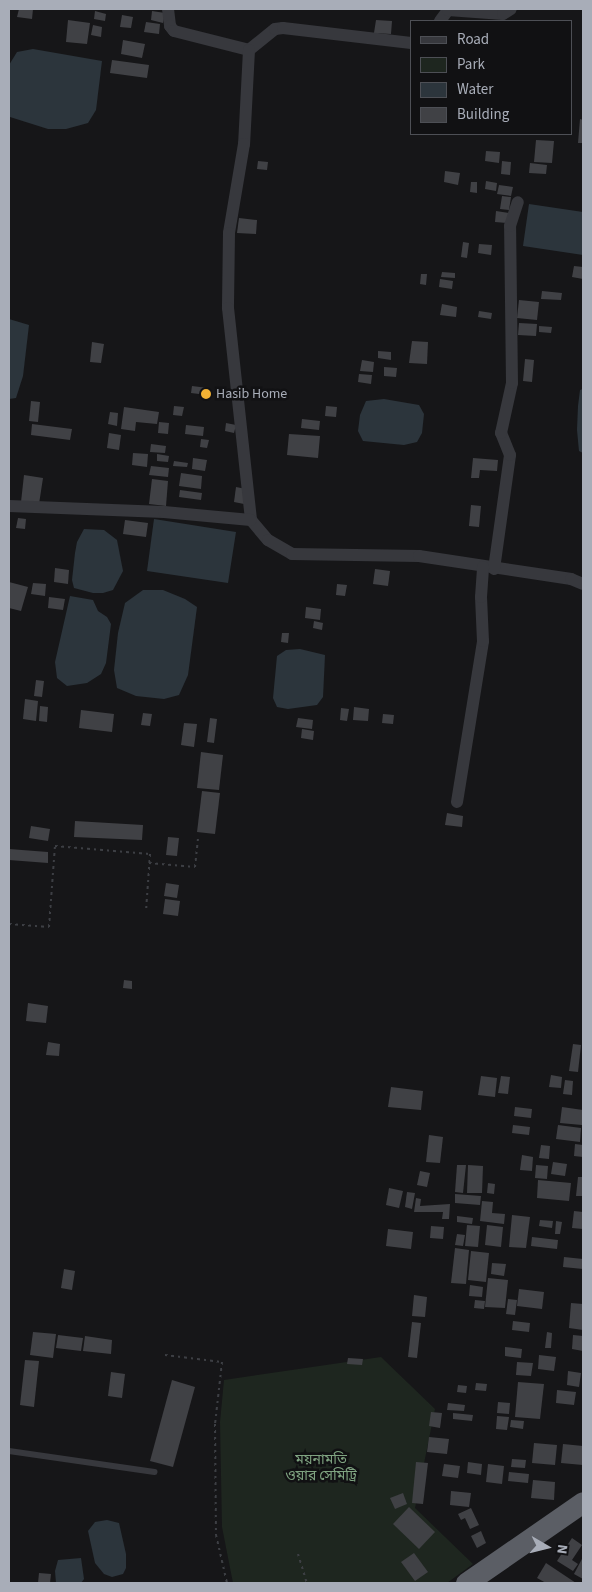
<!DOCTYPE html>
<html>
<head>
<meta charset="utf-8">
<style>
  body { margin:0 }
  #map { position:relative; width:592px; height:1592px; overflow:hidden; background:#161618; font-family:"Source Sans 3","Noto Sans Bengali",sans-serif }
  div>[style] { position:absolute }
  .green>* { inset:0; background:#1e261f }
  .water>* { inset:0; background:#2c353c }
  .building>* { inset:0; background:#404145 }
  .path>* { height:2px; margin-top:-1px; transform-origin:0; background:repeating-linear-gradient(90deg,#3d3f44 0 2.5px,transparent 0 6.5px) }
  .service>* { height:6px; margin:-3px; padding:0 3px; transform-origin:3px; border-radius:3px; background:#37383d }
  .minor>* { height:12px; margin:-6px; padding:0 6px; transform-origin:6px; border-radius:6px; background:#37383d }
  .trunk>* { height:21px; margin:-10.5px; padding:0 10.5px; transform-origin:10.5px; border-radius:10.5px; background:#5b5e65 }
  .dots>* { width:14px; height:14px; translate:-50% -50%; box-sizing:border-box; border:2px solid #111113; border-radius:50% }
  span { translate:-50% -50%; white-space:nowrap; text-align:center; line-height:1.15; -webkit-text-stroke:5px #111113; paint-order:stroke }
  .poi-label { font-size:14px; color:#a8adb8 }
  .left { translate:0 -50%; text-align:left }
  .park-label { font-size:14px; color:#7fa381 }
  .frame { position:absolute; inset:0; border:10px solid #a8adb8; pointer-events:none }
  .legend { position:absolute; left:410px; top:20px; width:162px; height:115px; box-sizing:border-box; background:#111113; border:1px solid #4d4f55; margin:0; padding:6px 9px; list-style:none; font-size:15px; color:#a8adb8 }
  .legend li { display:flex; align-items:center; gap:10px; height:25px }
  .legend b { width:25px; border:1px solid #4d4f55 }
  .north { position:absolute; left:522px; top:1522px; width:50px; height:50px; -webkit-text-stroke:4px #111113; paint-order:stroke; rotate:98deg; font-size:14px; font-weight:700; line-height:20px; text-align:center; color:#a8adb8 }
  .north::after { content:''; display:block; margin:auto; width:18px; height:22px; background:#a8adb8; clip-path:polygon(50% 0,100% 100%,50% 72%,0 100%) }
</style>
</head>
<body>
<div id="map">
  <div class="green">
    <div style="clip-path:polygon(381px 1357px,435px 1409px,415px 1508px,473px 1564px,447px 1583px,233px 1583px,222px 1527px,220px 1422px,224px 1380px)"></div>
  </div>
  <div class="water">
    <div style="clip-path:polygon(33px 49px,102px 61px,96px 110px,88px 123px,66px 129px,48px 129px,10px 117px,9px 65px,17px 52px)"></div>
    <div style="clip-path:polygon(529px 204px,583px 212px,583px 255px,523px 246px)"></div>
    <div style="clip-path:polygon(9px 319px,29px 325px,23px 376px,16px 398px,9px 399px)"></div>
    <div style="clip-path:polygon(583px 389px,583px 453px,579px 451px,577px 430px,578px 406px,580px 390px)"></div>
    <div style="clip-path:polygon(384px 399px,419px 405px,424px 414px,422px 433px,417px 442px,404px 445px,363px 441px,358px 431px,360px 415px,366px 401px)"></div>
    <div style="clip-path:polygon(154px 519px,236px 532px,228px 583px,147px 571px)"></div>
    <div style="clip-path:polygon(84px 529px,104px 530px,117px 540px,123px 571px,113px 590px,103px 593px,93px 593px,74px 588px,72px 580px,75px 553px,77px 542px)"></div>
    <div style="clip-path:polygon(143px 590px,163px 590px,185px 599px,197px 607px,188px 675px,179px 695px,164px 699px,136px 696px,117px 688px,114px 670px,118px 633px,125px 603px)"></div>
    <div style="clip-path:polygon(70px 596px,93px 600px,98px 611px,107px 617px,111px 624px,106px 663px,101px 674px,87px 683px,67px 686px,57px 678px,55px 662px)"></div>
    <div style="clip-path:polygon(300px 649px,325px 655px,323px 697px,317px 705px,288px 709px,277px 707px,273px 698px,277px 656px,286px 650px)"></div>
    <div style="clip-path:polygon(107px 1520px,119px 1523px,126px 1554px,126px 1568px,123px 1574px,112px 1577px,104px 1574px,95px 1563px,88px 1531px,95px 1522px)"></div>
    <div style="clip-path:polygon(81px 1558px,84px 1579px,81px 1583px,56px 1583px,55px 1571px,58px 1560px)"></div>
  </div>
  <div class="building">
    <div style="clip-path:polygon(19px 9px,33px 9px,32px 19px,17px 17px)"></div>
    <div style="clip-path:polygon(95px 11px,106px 14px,105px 21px,94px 19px)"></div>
    <div style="clip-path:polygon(152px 11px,165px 13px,163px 23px,151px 20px)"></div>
    <div style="clip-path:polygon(122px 15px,133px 17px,131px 28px,120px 27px)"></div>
    <div style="clip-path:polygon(68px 20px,90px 23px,87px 44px,66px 42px)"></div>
    <div style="clip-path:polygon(376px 20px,392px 21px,391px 34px,374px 33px)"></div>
    <div style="clip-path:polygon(146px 22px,160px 24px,159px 34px,144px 32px)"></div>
    <div style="clip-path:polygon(93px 25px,102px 27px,101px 37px,91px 35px)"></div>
    <div style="clip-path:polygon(123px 40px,145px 44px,142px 58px,121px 54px)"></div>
    <div style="clip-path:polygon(112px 60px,149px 65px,147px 78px,110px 73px)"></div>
    <div style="clip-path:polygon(580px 119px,583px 120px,583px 143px,578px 143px)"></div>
    <div style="clip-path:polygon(536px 140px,554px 141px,552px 163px,534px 162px)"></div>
    <div style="clip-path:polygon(486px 151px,500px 152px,499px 163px,485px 161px)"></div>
    <div style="clip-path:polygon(258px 161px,268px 162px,267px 170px,257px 169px)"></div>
    <div style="clip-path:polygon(502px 161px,511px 162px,510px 175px,501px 174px)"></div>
    <div style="clip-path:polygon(530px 163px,547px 165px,546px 174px,529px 173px)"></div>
    <div style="clip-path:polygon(445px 171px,460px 173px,458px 185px,444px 182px)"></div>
    <div style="clip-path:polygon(486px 181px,497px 183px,496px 191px,485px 189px)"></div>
    <div style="clip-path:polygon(471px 182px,477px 182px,477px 193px,470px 192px)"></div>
    <div style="clip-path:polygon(499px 185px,513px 187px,511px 196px,497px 194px)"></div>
    <div style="clip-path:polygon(502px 196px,511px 197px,509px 210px,500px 209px)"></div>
    <div style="clip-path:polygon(496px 211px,509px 213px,507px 223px,495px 222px)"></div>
    <div style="clip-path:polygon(239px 218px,257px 220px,256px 234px,237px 233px)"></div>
    <div style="clip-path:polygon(463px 242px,469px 243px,467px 258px,461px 257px)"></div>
    <div style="clip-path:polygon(479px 244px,492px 245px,491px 255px,478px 253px)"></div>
    <div style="clip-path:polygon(574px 266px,583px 267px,583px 279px,572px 277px)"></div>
    <div style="clip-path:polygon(442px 272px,455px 273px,455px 278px,441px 277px)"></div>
    <div style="clip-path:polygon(421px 274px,427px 274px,426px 285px,420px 284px)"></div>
    <div style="clip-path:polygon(440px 279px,453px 281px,452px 289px,439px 287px)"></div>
    <div style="clip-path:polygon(542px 291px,562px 293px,561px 300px,541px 299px)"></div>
    <div style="clip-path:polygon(519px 300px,539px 302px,537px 320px,517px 318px)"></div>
    <div style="clip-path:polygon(442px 304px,457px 307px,456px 317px,440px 315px)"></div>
    <div style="clip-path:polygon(479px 311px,492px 313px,491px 319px,478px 317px)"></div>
    <div style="clip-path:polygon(519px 323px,537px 324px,536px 336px,518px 335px)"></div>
    <div style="clip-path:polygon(539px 326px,552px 327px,551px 333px,539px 332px)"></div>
    <div style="clip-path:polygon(412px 341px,428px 342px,427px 364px,409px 363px)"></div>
    <div style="clip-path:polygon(92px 342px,104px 344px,101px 363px,90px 362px)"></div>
    <div style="clip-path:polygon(378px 351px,391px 352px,391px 360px,378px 358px)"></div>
    <div style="clip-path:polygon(525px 359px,534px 360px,532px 382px,523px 381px)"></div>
    <div style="clip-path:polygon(362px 360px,374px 362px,373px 372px,360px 371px)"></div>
    <div style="clip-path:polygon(384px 367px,397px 368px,396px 377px,384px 376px)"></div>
    <div style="clip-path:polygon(359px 374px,372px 375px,371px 384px,358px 382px)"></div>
    <div style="clip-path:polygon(192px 386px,208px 388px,207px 395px,191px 393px)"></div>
    <div style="clip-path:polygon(31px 401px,40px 402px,38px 422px,29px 421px)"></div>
    <div style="clip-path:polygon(174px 406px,184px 407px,182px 416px,173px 415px)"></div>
    <div style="clip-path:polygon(326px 406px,337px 407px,336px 417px,325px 416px)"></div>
    <div style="clip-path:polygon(124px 407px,159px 412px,157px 424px,136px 422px,135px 431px,121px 429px)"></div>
    <div style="clip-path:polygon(110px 412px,118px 413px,117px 426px,108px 424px)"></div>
    <div style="clip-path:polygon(302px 419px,320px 421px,319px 430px,301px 428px)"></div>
    <div style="clip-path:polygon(159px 422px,169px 423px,168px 434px,158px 433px)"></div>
    <div style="clip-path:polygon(226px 423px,236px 425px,234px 433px,225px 431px)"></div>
    <div style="clip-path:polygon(32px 424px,72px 429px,70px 440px,31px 435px)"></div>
    <div style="clip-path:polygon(186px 425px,204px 427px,203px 436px,185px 434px)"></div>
    <div style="clip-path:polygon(109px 433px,121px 435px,119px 450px,107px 448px)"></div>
    <div style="clip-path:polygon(289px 434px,320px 436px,318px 458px,287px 455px)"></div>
    <div style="clip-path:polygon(201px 439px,209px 440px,207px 448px,200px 447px)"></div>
    <div style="clip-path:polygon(151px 444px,166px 446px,165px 453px,150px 452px)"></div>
    <div style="clip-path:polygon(133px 453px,148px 454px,147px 467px,132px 465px)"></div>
    <div style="clip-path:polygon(157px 454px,169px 456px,168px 462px,157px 461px)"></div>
    <div style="clip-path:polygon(193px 458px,207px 460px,205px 471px,192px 469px)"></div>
    <div style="clip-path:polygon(473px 458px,498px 460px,497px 471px,480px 470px,479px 478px,471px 478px)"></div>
    <div style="clip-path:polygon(174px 461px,188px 463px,187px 467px,173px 466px)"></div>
    <div style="clip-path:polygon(151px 466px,169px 468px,168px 477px,149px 475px)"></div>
    <div style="clip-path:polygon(181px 473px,202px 476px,201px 489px,179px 486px)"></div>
    <div style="clip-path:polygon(24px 475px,43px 478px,39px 504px,21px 502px)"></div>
    <div style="clip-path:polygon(152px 479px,168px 481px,166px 506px,149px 504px)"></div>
    <div style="clip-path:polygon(236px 487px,246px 489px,244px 504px,234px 502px)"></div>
    <div style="clip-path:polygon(180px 490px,202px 493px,201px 500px,179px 497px)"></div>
    <div style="clip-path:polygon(471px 505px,481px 506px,479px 527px,469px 526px)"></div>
    <div style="clip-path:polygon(18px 518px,26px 519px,25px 529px,16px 528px)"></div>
    <div style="clip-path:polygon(125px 520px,148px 523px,146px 537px,123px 534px)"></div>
    <div style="clip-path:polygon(55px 568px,69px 570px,68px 584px,54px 582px)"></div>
    <div style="clip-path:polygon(375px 569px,390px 571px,388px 586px,373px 584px)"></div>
    <div style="clip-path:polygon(9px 582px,28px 587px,21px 611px,9px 608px)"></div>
    <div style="clip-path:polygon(33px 583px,46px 584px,45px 596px,31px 594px)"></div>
    <div style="clip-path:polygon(337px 584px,347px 585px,345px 596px,336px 595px)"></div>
    <div style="clip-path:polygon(49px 597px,65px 599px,63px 610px,48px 608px)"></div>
    <div style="clip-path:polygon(306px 607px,321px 609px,320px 620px,305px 618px)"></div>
    <div style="clip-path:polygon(314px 621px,323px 623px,322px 630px,313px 628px)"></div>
    <div style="clip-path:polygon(282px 633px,289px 633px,288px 643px,281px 642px)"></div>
    <div style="clip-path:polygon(36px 680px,44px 681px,42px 697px,34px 696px)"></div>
    <div style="clip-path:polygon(25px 699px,38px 701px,36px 721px,23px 719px)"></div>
    <div style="clip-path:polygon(40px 706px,48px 707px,47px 722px,39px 721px)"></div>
    <div style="clip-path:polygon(354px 707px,369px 709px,368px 721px,353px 720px)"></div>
    <div style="clip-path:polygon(341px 708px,349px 709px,347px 721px,340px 720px)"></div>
    <div style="clip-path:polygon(81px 710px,114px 714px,112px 732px,79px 728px)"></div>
    <div style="clip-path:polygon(143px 713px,152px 714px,150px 726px,141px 725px)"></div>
    <div style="clip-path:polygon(383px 714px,394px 715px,393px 724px,382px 723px)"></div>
    <div style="clip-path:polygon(210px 718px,217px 719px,214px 743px,207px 742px)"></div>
    <div style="clip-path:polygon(298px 718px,313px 720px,312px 729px,296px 727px)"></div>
    <div style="clip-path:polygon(184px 723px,197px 724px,194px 747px,181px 745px)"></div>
    <div style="clip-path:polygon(302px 729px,314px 731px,313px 740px,301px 738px)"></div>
    <div style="clip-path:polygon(201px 752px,223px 755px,219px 790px,197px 788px)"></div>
    <div style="clip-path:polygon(202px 791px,220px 793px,215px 834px,197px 832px)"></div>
    <div style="clip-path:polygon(447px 813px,463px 816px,462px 827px,445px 825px)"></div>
    <div style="clip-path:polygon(75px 821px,143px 825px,142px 840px,74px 837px)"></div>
    <div style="clip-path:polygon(31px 826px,50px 829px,48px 841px,29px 838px)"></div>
    <div style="clip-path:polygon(168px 837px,179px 838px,177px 856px,166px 855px)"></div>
    <div style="clip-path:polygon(9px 849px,48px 852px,48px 863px,9px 860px)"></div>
    <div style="clip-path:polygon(166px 883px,179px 885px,177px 898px,164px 896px)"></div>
    <div style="clip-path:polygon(165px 899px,180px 901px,178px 916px,163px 914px)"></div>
    <div style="clip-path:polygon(124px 980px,132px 981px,132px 989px,123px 988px)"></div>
    <div style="clip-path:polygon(28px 1003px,48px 1006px,46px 1023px,26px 1021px)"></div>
    <div style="clip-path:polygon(48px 1042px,60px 1044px,59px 1056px,46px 1055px)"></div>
    <div style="clip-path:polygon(573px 1044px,581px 1045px,578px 1072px,569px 1071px)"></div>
    <div style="clip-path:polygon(551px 1075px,562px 1077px,561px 1088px,549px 1087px)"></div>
    <div style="clip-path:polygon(481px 1076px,497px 1078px,495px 1097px,478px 1095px)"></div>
    <div style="clip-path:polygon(501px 1076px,510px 1077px,508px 1094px,498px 1093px)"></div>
    <div style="clip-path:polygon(565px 1080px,573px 1081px,572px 1095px,563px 1094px)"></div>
    <div style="clip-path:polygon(391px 1087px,423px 1091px,421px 1110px,388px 1107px)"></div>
    <div style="clip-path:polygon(515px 1107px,532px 1109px,531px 1118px,514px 1116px)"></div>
    <div style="clip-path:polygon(562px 1107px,583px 1110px,582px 1125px,560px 1123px)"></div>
    <div style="clip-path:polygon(513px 1125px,530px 1127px,529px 1135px,512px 1133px)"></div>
    <div style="clip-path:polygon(558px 1125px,581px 1128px,580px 1142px,556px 1139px)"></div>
    <div style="clip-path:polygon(429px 1135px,443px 1137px,440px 1163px,426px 1162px)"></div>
    <div style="clip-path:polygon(575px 1144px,583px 1145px,583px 1157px,574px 1156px)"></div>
    <div style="clip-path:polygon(541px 1145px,550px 1146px,549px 1159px,539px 1158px)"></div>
    <div style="clip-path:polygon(522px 1155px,533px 1157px,532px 1171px,520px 1170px)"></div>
    <div style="clip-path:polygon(553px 1162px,567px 1164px,565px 1176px,551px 1174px)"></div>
    <div style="clip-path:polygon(457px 1165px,466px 1165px,463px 1193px,455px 1192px)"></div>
    <div style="clip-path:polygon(468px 1165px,483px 1166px,482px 1193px,467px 1193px)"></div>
    <div style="clip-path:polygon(536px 1165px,548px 1166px,547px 1179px,535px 1178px)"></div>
    <div style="clip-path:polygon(420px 1171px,430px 1173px,427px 1187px,417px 1185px)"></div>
    <div style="clip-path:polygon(578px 1177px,583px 1177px,583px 1196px,576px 1196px)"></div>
    <div style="clip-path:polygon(538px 1180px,571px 1183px,569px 1201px,537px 1198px)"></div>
    <div style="clip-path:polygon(488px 1183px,495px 1184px,494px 1194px,487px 1193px)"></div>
    <div style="clip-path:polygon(389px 1188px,403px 1191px,399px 1208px,386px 1205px)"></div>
    <div style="clip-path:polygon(407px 1192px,415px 1193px,412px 1209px,405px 1207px)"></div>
    <div style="clip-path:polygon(455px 1194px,481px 1196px,480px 1205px,455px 1203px)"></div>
    <div style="clip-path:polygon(416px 1198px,421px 1199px,420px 1206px,450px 1204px,449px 1219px,442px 1219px,443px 1212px,414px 1212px)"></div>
    <div style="clip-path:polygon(482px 1201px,493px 1202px,492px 1213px,505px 1214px,504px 1224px,480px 1221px)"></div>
    <div style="clip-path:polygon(574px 1211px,583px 1212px,583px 1229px,572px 1228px)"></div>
    <div style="clip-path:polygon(512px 1215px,530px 1217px,526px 1248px,509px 1247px)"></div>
    <div style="clip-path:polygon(457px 1216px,473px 1218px,472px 1224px,457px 1222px)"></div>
    <div style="clip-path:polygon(540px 1220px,553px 1221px,552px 1228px,539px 1226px)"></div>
    <div style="clip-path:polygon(556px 1221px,562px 1222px,560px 1234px,555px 1234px)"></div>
    <div style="clip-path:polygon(467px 1225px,480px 1226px,478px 1247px,465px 1246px)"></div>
    <div style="clip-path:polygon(487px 1225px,503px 1227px,501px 1247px,485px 1245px)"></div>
    <div style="clip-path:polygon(431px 1226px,444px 1227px,443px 1239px,430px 1238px)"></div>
    <div style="clip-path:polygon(388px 1229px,413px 1232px,411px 1249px,386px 1246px)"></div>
    <div style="clip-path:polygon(457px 1234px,465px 1235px,463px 1246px,455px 1245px)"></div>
    <div style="clip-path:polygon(532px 1237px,558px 1240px,557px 1249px,531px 1246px)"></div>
    <div style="clip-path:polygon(455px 1248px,469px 1250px,466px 1284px,451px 1283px)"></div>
    <div style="clip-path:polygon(471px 1251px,489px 1253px,486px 1282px,468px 1280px)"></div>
    <div style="clip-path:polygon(564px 1257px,583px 1259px,583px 1269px,563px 1267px)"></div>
    <div style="clip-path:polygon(492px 1263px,506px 1264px,504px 1276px,491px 1274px)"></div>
    <div style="clip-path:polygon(64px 1269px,75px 1271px,72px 1290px,61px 1288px)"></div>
    <div style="clip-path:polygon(488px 1278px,508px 1280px,505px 1308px,485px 1307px)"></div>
    <div style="clip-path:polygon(470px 1285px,483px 1287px,482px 1297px,469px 1296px)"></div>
    <div style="clip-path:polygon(519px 1289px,544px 1292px,542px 1309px,517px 1306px)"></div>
    <div style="clip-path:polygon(414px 1295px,427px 1297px,425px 1317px,412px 1316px)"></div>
    <div style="clip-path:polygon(508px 1299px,517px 1300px,515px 1315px,506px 1314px)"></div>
    <div style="clip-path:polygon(475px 1300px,485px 1301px,484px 1309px,474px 1308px)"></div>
    <div style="clip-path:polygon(571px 1303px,583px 1304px,583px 1330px,569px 1328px)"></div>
    <div style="clip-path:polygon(513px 1321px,530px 1323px,529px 1332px,512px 1330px)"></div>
    <div style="clip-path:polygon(412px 1322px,421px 1323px,417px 1358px,408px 1357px)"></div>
    <div style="clip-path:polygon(33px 1332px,56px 1334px,53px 1358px,30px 1355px)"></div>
    <div style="clip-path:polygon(547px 1332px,552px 1333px,551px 1348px,545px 1348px)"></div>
    <div style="clip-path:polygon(58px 1335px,83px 1338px,81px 1351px,56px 1348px)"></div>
    <div style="clip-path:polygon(573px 1335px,583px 1336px,583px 1351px,572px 1349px)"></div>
    <div style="clip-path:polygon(85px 1336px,112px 1340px,111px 1354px,83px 1351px)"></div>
    <div style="clip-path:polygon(505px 1347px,522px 1349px,521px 1358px,505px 1356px)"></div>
    <div style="clip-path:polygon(539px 1355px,556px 1357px,554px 1371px,538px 1369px)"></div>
    <div style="clip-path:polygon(348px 1358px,363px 1359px,362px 1365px,347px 1364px)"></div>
    <div style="clip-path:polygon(25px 1360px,39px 1361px,34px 1407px,20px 1405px)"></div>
    <div style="clip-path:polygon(517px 1362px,533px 1363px,531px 1376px,516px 1375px)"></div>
    <div style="clip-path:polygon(568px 1371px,581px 1373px,579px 1387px,567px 1385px)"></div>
    <div style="clip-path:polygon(111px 1372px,125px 1374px,122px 1398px,108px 1396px)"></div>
    <div style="clip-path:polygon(172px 1380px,195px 1387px,173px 1467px,150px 1461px)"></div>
    <div style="clip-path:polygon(518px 1382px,544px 1384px,540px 1419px,515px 1417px)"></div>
    <div style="clip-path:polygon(476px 1383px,487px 1384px,486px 1391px,475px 1390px)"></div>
    <div style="clip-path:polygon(458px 1385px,467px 1386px,466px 1393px,457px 1392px)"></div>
    <div style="clip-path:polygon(557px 1390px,576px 1392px,574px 1405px,556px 1403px)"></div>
    <div style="clip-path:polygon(498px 1402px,510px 1403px,509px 1414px,497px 1413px)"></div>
    <div style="clip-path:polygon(448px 1403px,465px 1405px,464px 1411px,447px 1410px)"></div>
    <div style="clip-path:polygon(431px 1412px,442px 1413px,440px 1428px,429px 1426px)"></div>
    <div style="clip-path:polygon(453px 1413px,473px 1415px,472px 1421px,453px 1419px)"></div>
    <div style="clip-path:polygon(497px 1416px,509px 1417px,507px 1430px,496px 1429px)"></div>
    <div style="clip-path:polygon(511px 1420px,524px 1421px,523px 1429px,510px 1427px)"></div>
    <div style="clip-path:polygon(429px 1437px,449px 1439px,447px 1454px,427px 1452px)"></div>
    <div style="clip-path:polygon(534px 1443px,557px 1445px,555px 1465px,532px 1463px)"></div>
    <div style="clip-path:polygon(563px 1444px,583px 1446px,583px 1465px,561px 1463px)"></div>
    <div style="clip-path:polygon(512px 1459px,526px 1460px,525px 1468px,511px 1467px)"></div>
    <div style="clip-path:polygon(416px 1462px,428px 1463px,423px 1504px,412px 1503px)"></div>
    <div style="clip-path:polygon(468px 1462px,482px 1464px,481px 1475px,467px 1473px)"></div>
    <div style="clip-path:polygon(444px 1464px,460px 1466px,458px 1478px,442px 1476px)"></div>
    <div style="clip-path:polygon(488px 1464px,504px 1466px,502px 1484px,486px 1482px)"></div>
    <div style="clip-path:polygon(509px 1472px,529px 1474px,528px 1483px,508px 1481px)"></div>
    <div style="clip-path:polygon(533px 1480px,555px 1482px,554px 1500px,531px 1498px)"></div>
    <div style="clip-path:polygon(451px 1491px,471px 1493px,469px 1507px,450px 1505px)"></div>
    <div style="clip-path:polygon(403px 1493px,407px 1504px,395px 1509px,390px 1498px)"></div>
    <div style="clip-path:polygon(409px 1507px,435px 1532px,419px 1549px,393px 1524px)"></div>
    <div style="clip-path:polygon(471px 1508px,479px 1525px,470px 1529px,465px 1518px,461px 1520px,458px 1514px)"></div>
    <div style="clip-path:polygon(481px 1531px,486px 1543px,477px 1548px,471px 1536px)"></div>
    <div style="clip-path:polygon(572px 1538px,582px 1545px,572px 1560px,578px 1564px,573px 1571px,557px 1561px)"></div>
    <div style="clip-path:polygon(414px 1553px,428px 1572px,415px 1581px,401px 1562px)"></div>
    <div style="clip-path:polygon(583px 1557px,583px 1579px,574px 1574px)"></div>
    <div style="clip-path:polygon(546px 1563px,576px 1583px,546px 1583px,537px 1578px)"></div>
    <div style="clip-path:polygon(39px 1573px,51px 1574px,50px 1583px,38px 1583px)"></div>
  </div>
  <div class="path">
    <div style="left:149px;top:863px;width:46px;rotate:5deg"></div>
    <div style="left:195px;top:867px;width:29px;rotate:-84deg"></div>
    <div style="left:9px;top:924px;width:40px;rotate:4.3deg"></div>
    <div style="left:49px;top:927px;width:81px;rotate:-85.8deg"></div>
    <div style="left:55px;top:846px;width:95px;rotate:4.8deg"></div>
    <div style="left:150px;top:854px;width:57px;rotate:94deg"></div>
    <div style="left:165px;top:1355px;width:57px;rotate:7deg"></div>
    <div style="left:222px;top:1362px;width:62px;rotate:96.4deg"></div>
    <div style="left:215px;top:1424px;width:111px;rotate:89.5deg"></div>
    <div style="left:216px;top:1535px;width:49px;rotate:77.1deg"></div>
    <div style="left:298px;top:1554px;width:30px;rotate:73deg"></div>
  </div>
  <div class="service">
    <div style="left:9px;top:1451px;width:147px;rotate:8.2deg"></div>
  </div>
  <div class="minor">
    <div style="left:168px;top:9px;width:17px;rotate:83deg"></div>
    <div style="left:170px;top:26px;width:6px;rotate:51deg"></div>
    <div style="left:174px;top:31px;width:77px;rotate:14.2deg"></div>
    <div style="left:249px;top:50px;width:33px;rotate:-39deg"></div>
    <div style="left:275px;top:29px;width:8px;rotate:-7deg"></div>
    <div style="left:283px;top:28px;width:129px;rotate:6.7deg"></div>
    <div style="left:440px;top:21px;width:14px;rotate:-54deg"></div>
    <div style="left:448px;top:10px;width:55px;rotate:4.2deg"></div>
    <div style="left:503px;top:14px;width:9px;rotate:-32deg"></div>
    <div style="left:249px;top:50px;width:94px;rotate:93deg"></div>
    <div style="left:244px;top:144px;width:90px;rotate:99.6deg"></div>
    <div style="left:229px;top:233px;width:75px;rotate:90.8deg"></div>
    <div style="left:228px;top:308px;width:213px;rotate:83.8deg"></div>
    <div style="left:251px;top:520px;width:26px;rotate:50deg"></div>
    <div style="left:268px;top:540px;width:28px;rotate:30deg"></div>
    <div style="left:292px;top:554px;width:127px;rotate:0.9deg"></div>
    <div style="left:419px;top:556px;width:154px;rotate:8.6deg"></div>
    <div style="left:571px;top:579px;width:13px;rotate:23deg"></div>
    <div style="left:9px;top:506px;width:155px;rotate:2.2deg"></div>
    <div style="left:164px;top:512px;width:87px;rotate:5.3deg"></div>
    <div style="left:494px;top:569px;width:115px;rotate:-82deg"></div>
    <div style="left:510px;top:455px;width:24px;rotate:-112deg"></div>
    <div style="left:501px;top:433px;width:51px;rotate:-77.6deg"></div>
    <div style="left:512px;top:383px;width:157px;rotate:-90.7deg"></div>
    <div style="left:510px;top:226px;width:25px;rotate:-72deg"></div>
    <div style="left:457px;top:802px;width:163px;rotate:-80.8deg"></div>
    <div style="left:483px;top:641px;width:44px;rotate:-92.6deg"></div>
    <div style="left:481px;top:597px;width:30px;rotate:-86deg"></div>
  </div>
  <div class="trunk">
    <div style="left:466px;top:1583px;width:142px;rotate:-34.7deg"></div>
  </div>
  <div class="dots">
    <div style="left:206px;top:394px;background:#f2b134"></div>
  </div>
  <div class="poi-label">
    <span class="left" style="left:216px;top:394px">Hasib Home</span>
  </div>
  <div class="park-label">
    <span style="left:321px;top:1468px">ময়নামতি<br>ওয়ার সেমিট্রি</span>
  </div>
  <div class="frame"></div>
  <ul class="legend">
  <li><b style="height:6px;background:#37383d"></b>Road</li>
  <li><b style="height:14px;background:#1e261f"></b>Park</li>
  <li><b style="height:14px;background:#2c353c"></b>Water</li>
  <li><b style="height:14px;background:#404145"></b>Building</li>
  </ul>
  <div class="north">N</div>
</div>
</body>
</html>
